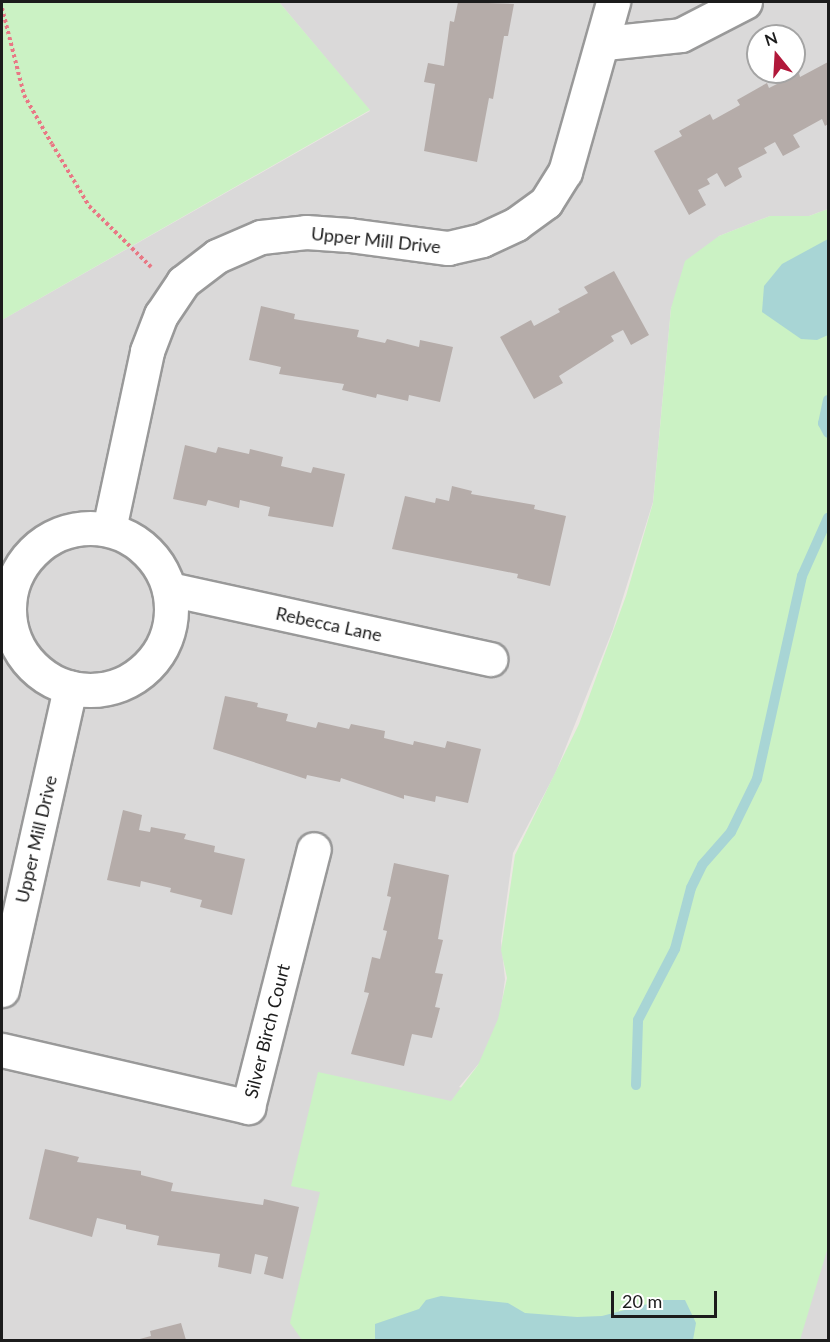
<!DOCTYPE html>
<html>
<head>
<meta charset="utf-8">
<style>
  body { margin:0 }
  #map { position:relative; width:830px; height:1342px; overflow:hidden; background:#ece7e3; font-family:Lato,sans-serif }
  div>[style] { position:absolute }
  .residential>* { inset:0; background:#dad9d9 }
  .park>* { inset:0; background:#cbf2c4 }
  .water>* { inset:0; background:#a8d5d5 }
  .stream>* { height:10px; margin:-5px; padding:0 5px; transform-origin:5px; border-radius:5px; background:#a8d5d5 }
  .building>* { inset:0; background:#b5aca9 }
  .path>* { height:4px; margin-top:-2px; transform-origin:0; background:repeating-linear-gradient(90deg,#e87885 0 3px,transparent 0 6px) }
  .roads { filter:drop-shadow(2px 0 #999) drop-shadow(-2px 0 #999) drop-shadow(0 2px #999) drop-shadow(0 -2px #999) }
  .minor>* { height:33px; margin:-16.5px; padding:0 16.5px; transform-origin:16.5px; border-radius:16.5px; background:#fff }
  .minor>.ring { margin:-16.5px; padding:0; box-sizing:content-box; background:none; border:33px solid #fff; border-radius:50% }
  span { translate:-50% -50%; white-space:nowrap; text-align:center; line-height:1.15; -webkit-text-stroke:5px #fff; paint-order:stroke }
  .street-label { font-size:18px; color:#1c1c1c }
  .frame { position:absolute; inset:0; border:3px solid #1c1c1c; pointer-events:none }
  .north { position:absolute; left:746px; top:24px; width:60px; height:60px; box-sizing:border-box; background:#fff; border:2px solid #a4a4a4; border-radius:50%; rotate:342deg; font-size:16px; font-weight:700; line-height:24px; text-align:center; color:#1c1c1c }
  .north::after { content:''; display:block; margin:auto; width:21px; height:27px; background:#b1183a; clip-path:polygon(50% 0,100% 100%,50% 72%,0 100%) }
  .scale { position:absolute; left:611px; top:1291px; width:106px; height:27px; box-sizing:border-box; border:3px solid #1c1c1c; border-top:0; padding-left:8px; font-size:18px; line-height:21px; white-space:nowrap; color:#1c1c1c; -webkit-text-stroke:4px #fff; paint-order:stroke }
</style>
</head>
<body>
<div id="map">
  <div class="residential">
    <div style="clip-path:polygon(evenodd,279px 2px,828px 2px,828px 209px,809px 216px,770px 216px,719px 236px,671px 308px,653px 502px,613px 629px,555px 774px,513px 853px,501px 941px,505px 979px,500px 1016px,482px 1060px,459px 1087px,625px 1136px,828px 1160px,828px 1340px,2px 1340px,2px 320px,370px 111px,279px 2px,758px 36px,794px 36px,794px 72px,758px 72px,758px 36px)"></div>
  </div>
  <div class="park">
    <div style="clip-path:polygon(2px 2px,279px 2px,370px 110px,2px 320px)"></div>
    <div style="clip-path:polygon(828px 209px,828px 1247px,800px 1340px,302px 1340px,290px 1323px,320px 1192px,291px 1186px,318px 1072px,451px 1101px,478px 1065px,498px 1019px,507px 978px,501px 950px,515px 855px,579px 724px,626px 596px,653px 503px,671px 308px,685px 261px,719px 236px,770px 216px,809px 216px)"></div>
  </div>
  <div class="water">
    <div style="clip-path:polygon(828px 239px,828px 335px,817px 340px,801px 339px,762px 312px,764px 286px,782px 264px)"></div>
    <div style="clip-path:polygon(441px 1296px,508px 1303px,525px 1313px,577px 1317px,602px 1316px,663px 1300px,685px 1300px,696px 1323px,693px 1340px,375px 1340px,375px 1324px,419px 1309px,426px 1300px)"></div>
  </div>
  <div class="stream">
    <div style="left:828px;top:400px;width:24px;rotate:102deg"></div>
    <div style="left:823px;top:423px;width:11px;rotate:63deg"></div>
    <div style="left:636px;top:1085px;width:65px;rotate:-88.2deg"></div>
    <div style="left:638px;top:1020px;width:80px;rotate:-62.5deg"></div>
    <div style="left:675px;top:949px;width:63px;rotate:-75.3deg"></div>
    <div style="left:691px;top:888px;width:25px;rotate:-64deg"></div>
    <div style="left:702px;top:865px;width:44px;rotate:-48.7deg"></div>
    <div style="left:731px;top:832px;width:59px;rotate:-63.9deg"></div>
    <div style="left:757px;top:779px;width:208px;rotate:-77.5deg"></div>
    <div style="left:802px;top:576px;width:64px;rotate:-65.9deg"></div>
  </div>
  <div class="building">
    <div style="clip-path:polygon(458px 2px,514px 4px,508px 36px,504px 36px,493px 99px,489px 98px,477px 162px,424px 151px,435px 84px,424px 82px,428px 63px,444px 66px,450px 21px,454px 22px)"></div>
    <div style="clip-path:polygon(828px 58px,828px 124px,825px 126px,822px 119px,793px 135px,800px 147px,783px 156px,775px 142px,764px 148px,767px 153px,738px 168px,742px 177px,725px 187px,717px 173px,707px 179px,710px 184px,698px 190px,706px 205px,689px 215px,654px 151px,682px 136px,679px 131px,710px 114px,713px 120px,740px 105px,737px 100px,767px 83px,769px 88px,799px 73px,800px 77px,828px 62px)"></div>
    <div style="clip-path:polygon(614px 271px,649px 335px,631px 345px,623px 330px,611px 336px,614px 341px,559px 376px,563px 383px,534px 399px,500px 337px,531px 320px,534px 326px,560px 312px,558px 309px,588px 293px,584px 287px)"></div>
    <div style="clip-path:polygon(261px 306px,295px 314px,294px 319px,359px 330px,357px 337px,385px 343px,387px 339px,419px 347px,420px 340px,453px 347px,440px 402px,409px 395px,408px 401px,377px 394px,376px 398px,342px 390px,344px 384px,279px 374px,281px 367px,249px 360px)"></div>
    <div style="clip-path:polygon(185px 445px,216px 453px,218px 447px,249px 454px,250px 449px,283px 457px,281px 466px,311px 473px,313px 467px,345px 474px,333px 527px,268px 516px,270px 507px,240px 500px,239px 508px,208px 500px,206px 506px,173px 499px)"></div>
    <div style="clip-path:polygon(452px 486px,472px 491px,471px 494px,535px 505px,534px 509px,566px 516px,550px 586px,517px 578px,518px 574px,392px 549px,405px 496px,435px 503px,436px 498px,449px 501px)"></div>
    <div style="clip-path:polygon(225px 696px,258px 703px,257px 707px,288px 714px,286px 721px,316px 728px,318px 722px,349px 729px,351px 724px,385px 731px,384px 738px,413px 745px,414px 741px,445px 748px,447px 741px,481px 749px,468px 803px,436px 796px,435px 802px,404px 795px,404px 799px,341px 778px,340px 782px,307px 775px,306px 779px,213px 749px)"></div>
    <div style="clip-path:polygon(123px 810px,142px 815px,139px 830px,150px 832px,151px 827px,186px 834px,184px 839px,215px 846px,214px 852px,245px 859px,232px 915px,200px 907px,202px 900px,170px 892px,171px 888px,141px 881px,140px 887px,107px 880px)"></div>
    <div style="clip-path:polygon(394px 863px,449px 875px,438px 939px,443px 940px,435px 973px,443px 974px,435px 1007px,440px 1008px,432px 1038px,412px 1034px,404px 1066px,351px 1054px,369px 993px,364px 992px,372px 957px,380px 959px,387px 931px,383px 930px,391px 897px,387px 896px)"></div>
    <div style="clip-path:polygon(45px 1149px,79px 1157px,77px 1162px,141px 1171px,141px 1175px,173px 1183px,171px 1191px,263px 1205px,264px 1199px,299px 1207px,283px 1279px,264px 1274px,268px 1257px,255px 1254px,251px 1274px,218px 1267px,220px 1254px,157px 1245px,159px 1236px,126px 1229px,126px 1225px,97px 1218px,92px 1237px,29px 1219px)"></div>
    <div style="clip-path:polygon(181px 1323px,186px 1340px,136px 1340px,151px 1336px,150px 1331px)"></div>
  </div>
  <div class="path">
    <div style="left:2px;top:8px;width:90px;rotate:75.8deg"></div>
    <div style="left:24px;top:95px;width:56px;rotate:60.3deg"></div>
    <div style="left:52px;top:144px;width:72px;rotate:59.2deg"></div>
    <div style="left:89px;top:206px;width:87px;rotate:44.5deg"></div>
  </div>
  <div class="roads">
    <div class="minor">
      <div style="left:605px;top:43px;width:76px;rotate:-6deg"></div>
      <div style="left:681px;top:35px;width:72px;rotate:-27.3deg"></div>
      <div class="ring" style="left:9px;top:528px;width:129px;height:129px"></div>
      <div style="left:109px;top:529px;width:182px;rotate:-77.9deg"></div>
      <div style="left:147px;top:351px;width:39px;rotate:-69deg"></div>
      <div style="left:161px;top:315px;width:40px;rotate:-56deg"></div>
      <div style="left:183px;top:282px;width:43px;rotate:-37.4deg"></div>
      <div style="left:217px;top:256px;width:48px;rotate:-23.4deg"></div>
      <div style="left:261px;top:237px;width:45px;rotate:-6.3deg"></div>
      <div style="left:306px;top:232px;width:43px;rotate:4deg"></div>
      <div style="left:349px;top:235px;width:100px;rotate:7.5deg"></div>
      <div style="left:448px;top:248px;width:35px;rotate:-13deg"></div>
      <div style="left:482px;top:240px;width:38px;rotate:-25deg"></div>
      <div style="left:516px;top:224px;width:37px;rotate:-36deg"></div>
      <div style="left:546px;top:202px;width:36px;rotate:-58deg"></div>
      <div style="left:565px;top:172px;width:177px;rotate:-74.2deg"></div>
      <div style="left:169px;top:589px;width:329px;rotate:12.3deg"></div>
      <div style="left:2px;top:990px;width:310px;rotate:-77.3deg"></div>
      <div style="left:2px;top:1050px;width:253px;rotate:13deg"></div>
      <div style="left:248px;top:1107px;width:266px;rotate:-75.7deg"></div>
    </div>
  </div>
  <div class="street-label">
    <span style="left:376px;top:240px;rotate:6deg">Upper Mill Drive</span>
    <span style="left:329px;top:624px;rotate:12deg">Rebecca Lane</span>
    <span style="left:36px;top:839px;rotate:-77deg">Upper Mill Drive</span>
    <span style="left:267px;top:1031px;rotate:-76deg">Silver Birch Court</span>
  </div>
  <div class="frame"></div>
  <div class="north">N</div>
  <div class="scale">20 m</div>
</div>
</body>
</html>
